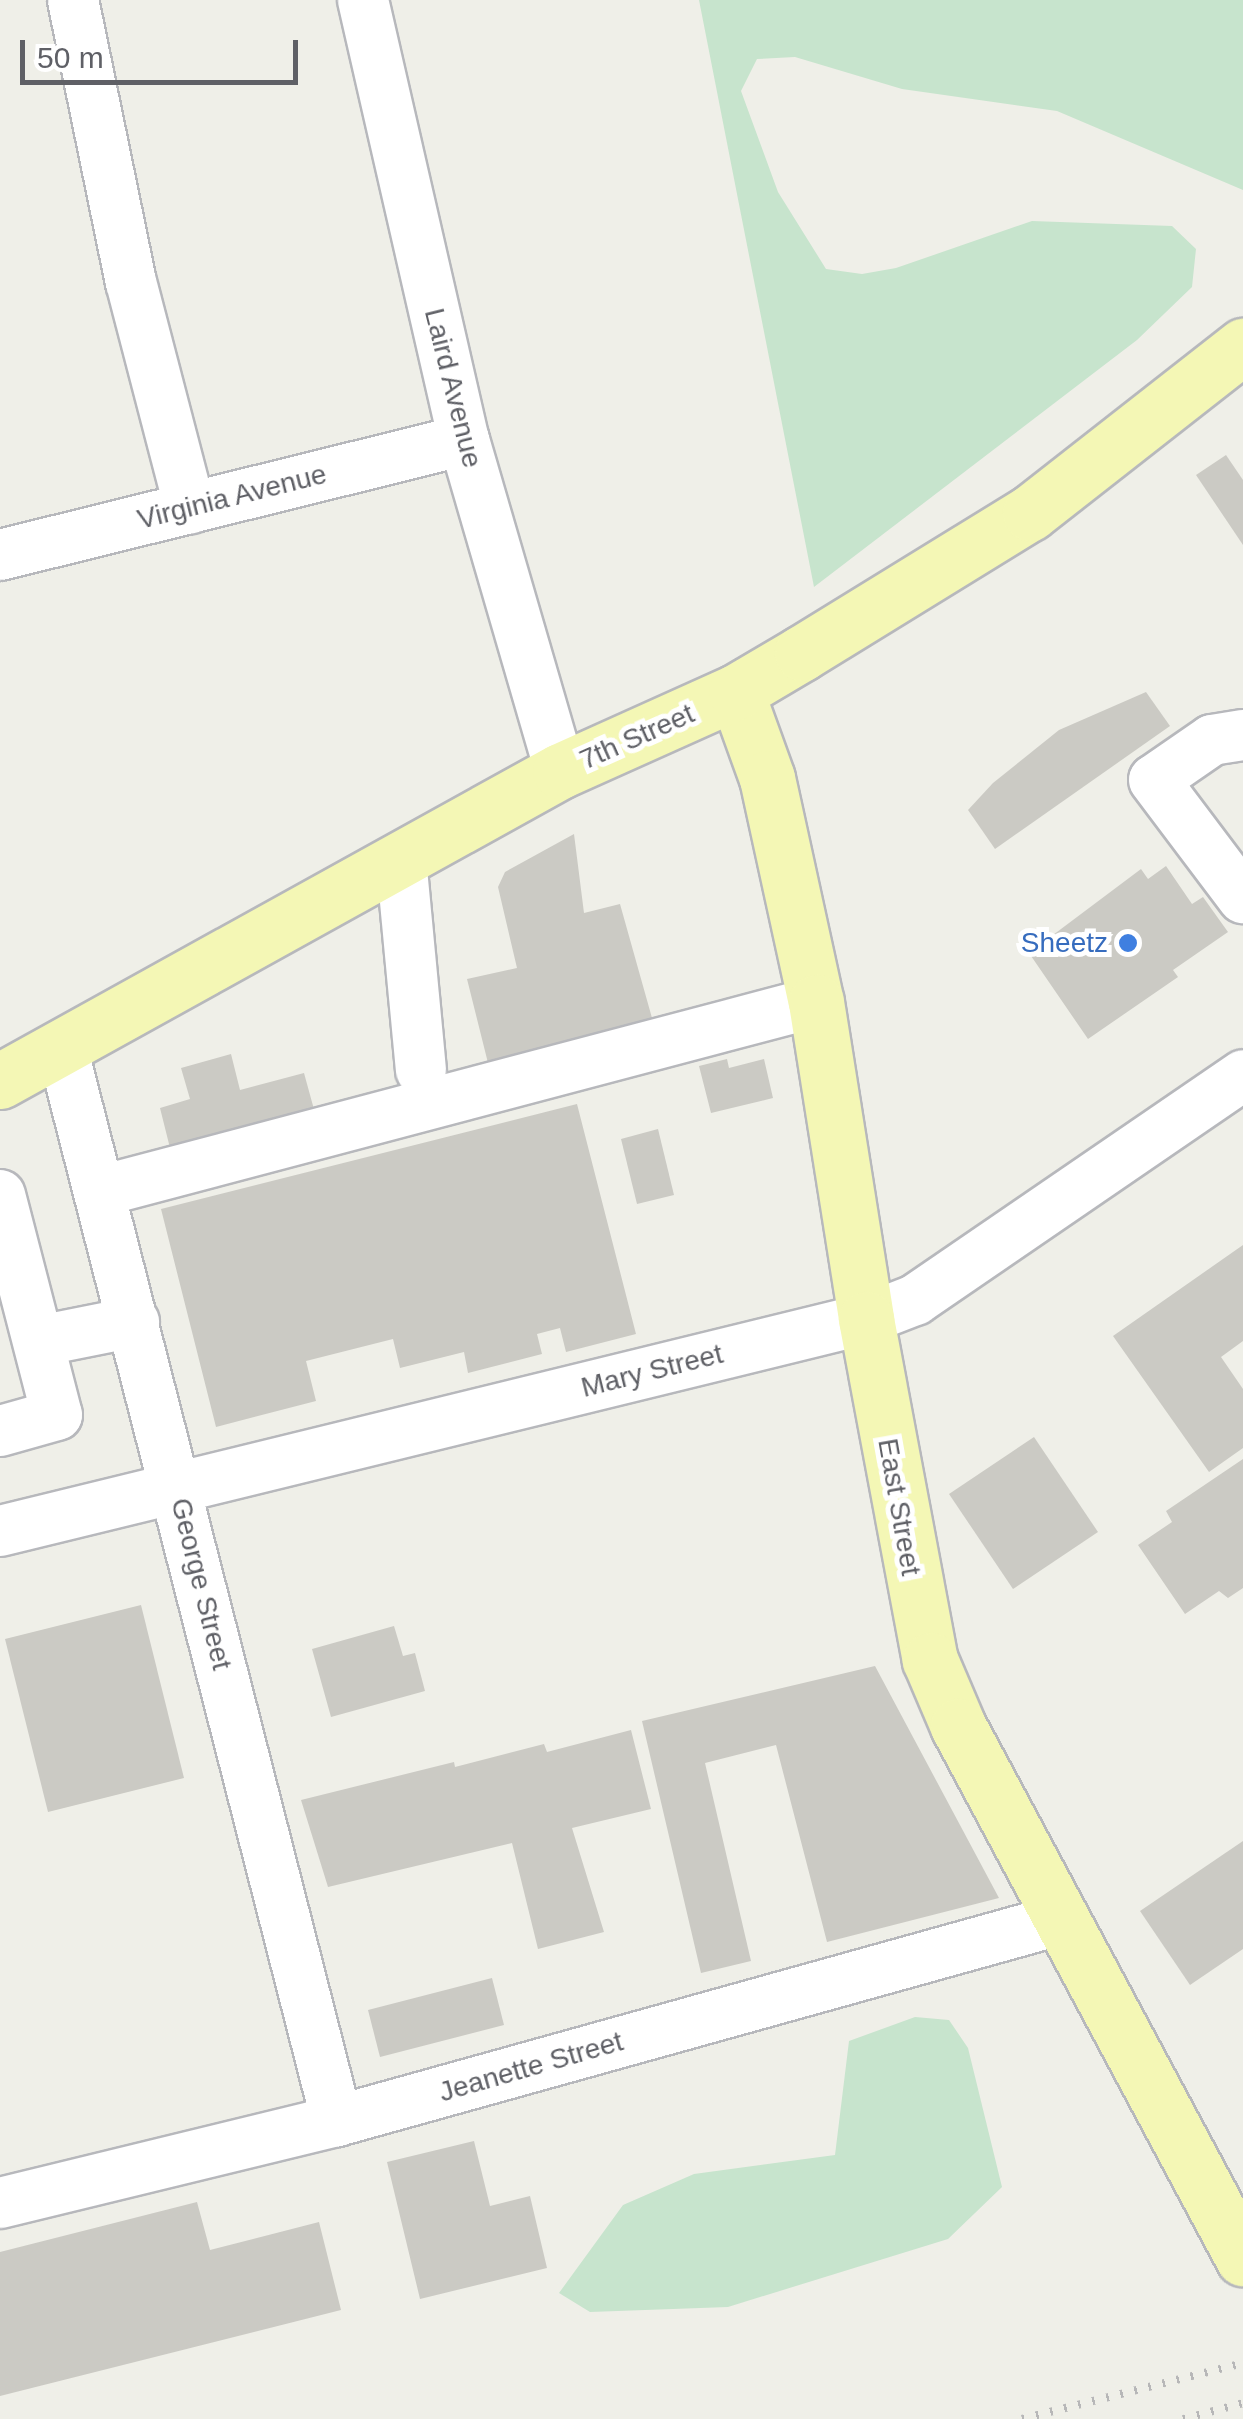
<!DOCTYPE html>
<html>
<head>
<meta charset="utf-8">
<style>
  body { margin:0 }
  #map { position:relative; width:1243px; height:2419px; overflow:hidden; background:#efefe8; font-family:Helvetica,sans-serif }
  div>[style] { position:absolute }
  .green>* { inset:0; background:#c7e4cd }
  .building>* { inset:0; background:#cbcac4 }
  .roads { filter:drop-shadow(2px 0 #b7b8bc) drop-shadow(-2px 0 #b7b8bc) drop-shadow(0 2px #b7b8bc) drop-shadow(0 -2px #b7b8bc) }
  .minor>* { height:50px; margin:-25px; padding:0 25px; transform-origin:25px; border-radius:25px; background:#fff }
  .major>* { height:55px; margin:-27.5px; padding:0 27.5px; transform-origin:27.5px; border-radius:27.5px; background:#f4f7b5 }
  .rail>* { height:8px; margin-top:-4px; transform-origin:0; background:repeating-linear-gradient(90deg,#b7b7b8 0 2.5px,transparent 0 14.5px) }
  .dots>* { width:28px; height:28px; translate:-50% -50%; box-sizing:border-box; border:5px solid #fff; border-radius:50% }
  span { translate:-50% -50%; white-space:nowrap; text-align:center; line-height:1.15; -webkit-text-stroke:10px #fff; paint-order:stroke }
  .street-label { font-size:28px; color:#5f6066 }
  .shop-label { font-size:28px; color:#366cbe }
  .right { translate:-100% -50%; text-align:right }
  .scale { position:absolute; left:20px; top:40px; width:278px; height:45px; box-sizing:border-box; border:5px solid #5f6066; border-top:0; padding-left:12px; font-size:30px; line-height:35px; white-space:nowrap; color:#5f6066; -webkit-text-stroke:8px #fff; paint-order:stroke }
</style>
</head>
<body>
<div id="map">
  <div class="green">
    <div style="clip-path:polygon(699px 0,1243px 0,1243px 190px,1057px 111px,902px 89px,795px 57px,757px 59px,741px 91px,778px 192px,826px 269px,862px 274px,896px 268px,1032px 221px,1172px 226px,1196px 249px,1192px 287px,1137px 340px,814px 587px)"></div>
    <div style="clip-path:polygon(915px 2017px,949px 2020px,968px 2048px,1002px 2187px,948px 2239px,728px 2307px,590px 2312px,559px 2293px,623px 2205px,694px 2174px,835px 2155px,849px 2041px)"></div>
  </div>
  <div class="building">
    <div style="clip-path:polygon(1226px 455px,1243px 480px,1243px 545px,1196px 475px)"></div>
    <div style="clip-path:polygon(1146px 692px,1170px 726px,995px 849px,968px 810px,993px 783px,1059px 730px)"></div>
    <div style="clip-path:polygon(574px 834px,584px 913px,620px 904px,652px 1018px,488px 1063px,467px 979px,517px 968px,498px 887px,505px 872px)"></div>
    <div style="clip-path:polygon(1166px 866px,1192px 904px,1203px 897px,1228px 932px,1173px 970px,1178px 977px,1088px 1039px,1029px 953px,1141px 869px,1148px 879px)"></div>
    <div style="clip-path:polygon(231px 1054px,240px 1090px,304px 1073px,318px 1124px,174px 1164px,160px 1108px,190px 1099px,181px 1068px)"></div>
    <div style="clip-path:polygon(727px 1059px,729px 1068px,764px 1059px,773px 1098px,711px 1113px,699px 1066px)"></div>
    <div style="clip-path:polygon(577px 1104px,636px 1334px,566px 1352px,560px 1328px,537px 1334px,542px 1354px,468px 1373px,464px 1352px,400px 1368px,393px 1339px,306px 1361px,316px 1401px,216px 1427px,161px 1209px)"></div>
    <div style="clip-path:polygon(658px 1129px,674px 1195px,637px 1204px,621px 1139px)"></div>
    <div style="clip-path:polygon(1243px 1245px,1243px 1341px,1221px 1357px,1243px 1389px,1243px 1448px,1209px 1472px,1113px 1336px)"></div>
    <div style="clip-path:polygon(1034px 1437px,1098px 1532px,1013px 1589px,949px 1494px)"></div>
    <div style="clip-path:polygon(1243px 1459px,1243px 1588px,1228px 1598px,1219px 1591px,1185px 1614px,1138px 1545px,1172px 1522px,1166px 1511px)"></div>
    <div style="clip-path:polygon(141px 1605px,184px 1778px,48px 1812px,5px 1639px)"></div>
    <div style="clip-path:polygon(394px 1626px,403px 1656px,415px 1653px,425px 1691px,331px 1717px,312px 1649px)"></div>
    <div style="clip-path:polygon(875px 1666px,999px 1898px,827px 1942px,776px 1745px,705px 1763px,751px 1961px,701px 1973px,642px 1721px)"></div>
    <div style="clip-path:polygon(631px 1730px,651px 1809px,572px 1828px,604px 1932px,538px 1949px,512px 1843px,328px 1887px,301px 1800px,454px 1762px,455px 1767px,544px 1744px,547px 1752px)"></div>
    <div style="clip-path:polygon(1243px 1841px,1243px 1949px,1190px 1985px,1140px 1911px)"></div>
    <div style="clip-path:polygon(492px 1978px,504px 2025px,380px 2057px,368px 2010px)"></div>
    <div style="clip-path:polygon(474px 2141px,490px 2206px,530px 2196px,547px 2268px,420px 2299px,387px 2162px)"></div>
    <div style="clip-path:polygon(197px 2202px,210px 2250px,319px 2222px,341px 2310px,0 2396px,0 2252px)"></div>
  </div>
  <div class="roads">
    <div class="minor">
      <div style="left:73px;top:0;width:288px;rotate:78.4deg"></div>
      <div style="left:131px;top:282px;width:234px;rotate:75.4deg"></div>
      <div style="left:363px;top:0;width:451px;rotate:77.1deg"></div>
      <div style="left:464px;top:440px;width:345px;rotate:73.8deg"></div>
      <div style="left:0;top:555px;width:478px;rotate:-13.9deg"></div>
      <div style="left:1243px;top:735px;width:31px;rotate:171deg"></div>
      <div style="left:1212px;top:740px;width:70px;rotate:145.4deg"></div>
      <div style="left:1154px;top:780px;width:148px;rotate:53deg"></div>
      <div style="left:401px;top:859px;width:212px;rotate:84.6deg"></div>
      <div style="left:62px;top:1048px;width:1108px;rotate:75.63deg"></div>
      <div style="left:101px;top:1191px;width:740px;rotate:-14.81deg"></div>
      <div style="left:0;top:1195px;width:227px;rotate:75.5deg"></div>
      <div style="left:57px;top:1415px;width:59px;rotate:164.3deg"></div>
      <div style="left:39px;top:1341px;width:97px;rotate:-11.3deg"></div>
      <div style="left:0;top:1531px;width:892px;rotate:-13.76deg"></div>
      <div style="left:866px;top:1319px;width:53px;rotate:-21.2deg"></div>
      <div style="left:915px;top:1300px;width:398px;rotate:-34.4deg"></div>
      <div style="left:0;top:2203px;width:347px;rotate:-13.7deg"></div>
      <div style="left:337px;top:2121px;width:749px;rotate:-15.56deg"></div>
    </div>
    <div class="major">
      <div style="left:736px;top:692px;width:91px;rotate:70.2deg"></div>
      <div style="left:767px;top:778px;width:229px;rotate:77.7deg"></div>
      <div style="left:816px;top:1002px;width:321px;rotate:81deg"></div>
      <div style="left:866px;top:1319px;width:347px;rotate:79.4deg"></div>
      <div style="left:930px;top:1660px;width:72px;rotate:67deg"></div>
      <div style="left:958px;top:1726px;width:604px;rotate:61.82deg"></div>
      <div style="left:0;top:1081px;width:640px;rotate:-28.97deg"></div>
      <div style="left:560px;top:771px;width:193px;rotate:-24.2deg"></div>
      <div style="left:736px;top:692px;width:77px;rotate:-30.6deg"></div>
      <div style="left:802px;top:653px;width:268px;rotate:-31.6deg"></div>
      <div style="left:1030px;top:513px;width:271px;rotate:-38.1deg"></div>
    </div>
  </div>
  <div class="rail">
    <div style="left:1022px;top:2419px;width:228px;rotate:-14.2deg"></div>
    <div style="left:1183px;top:2419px;width:62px;rotate:-14.9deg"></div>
  </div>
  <div class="dots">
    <div style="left:1128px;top:943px;background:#3f7fe0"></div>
  </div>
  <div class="street-label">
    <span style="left:453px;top:388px;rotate:76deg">Laird Avenue</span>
    <span style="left:232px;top:497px;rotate:-14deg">Virginia Avenue</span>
    <span style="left:637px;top:737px;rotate:-24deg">7th Street</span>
    <span style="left:652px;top:1371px;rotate:-14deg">Mary Street</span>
    <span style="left:899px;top:1507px;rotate:80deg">East Street</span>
    <span style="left:201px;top:1584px;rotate:76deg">George Street</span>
    <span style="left:531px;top:2067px;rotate:-16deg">Jeanette Street</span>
  </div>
  <div class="shop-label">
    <span class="right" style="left:1108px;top:943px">Sheetz</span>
  </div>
  <div class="scale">50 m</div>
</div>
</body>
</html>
